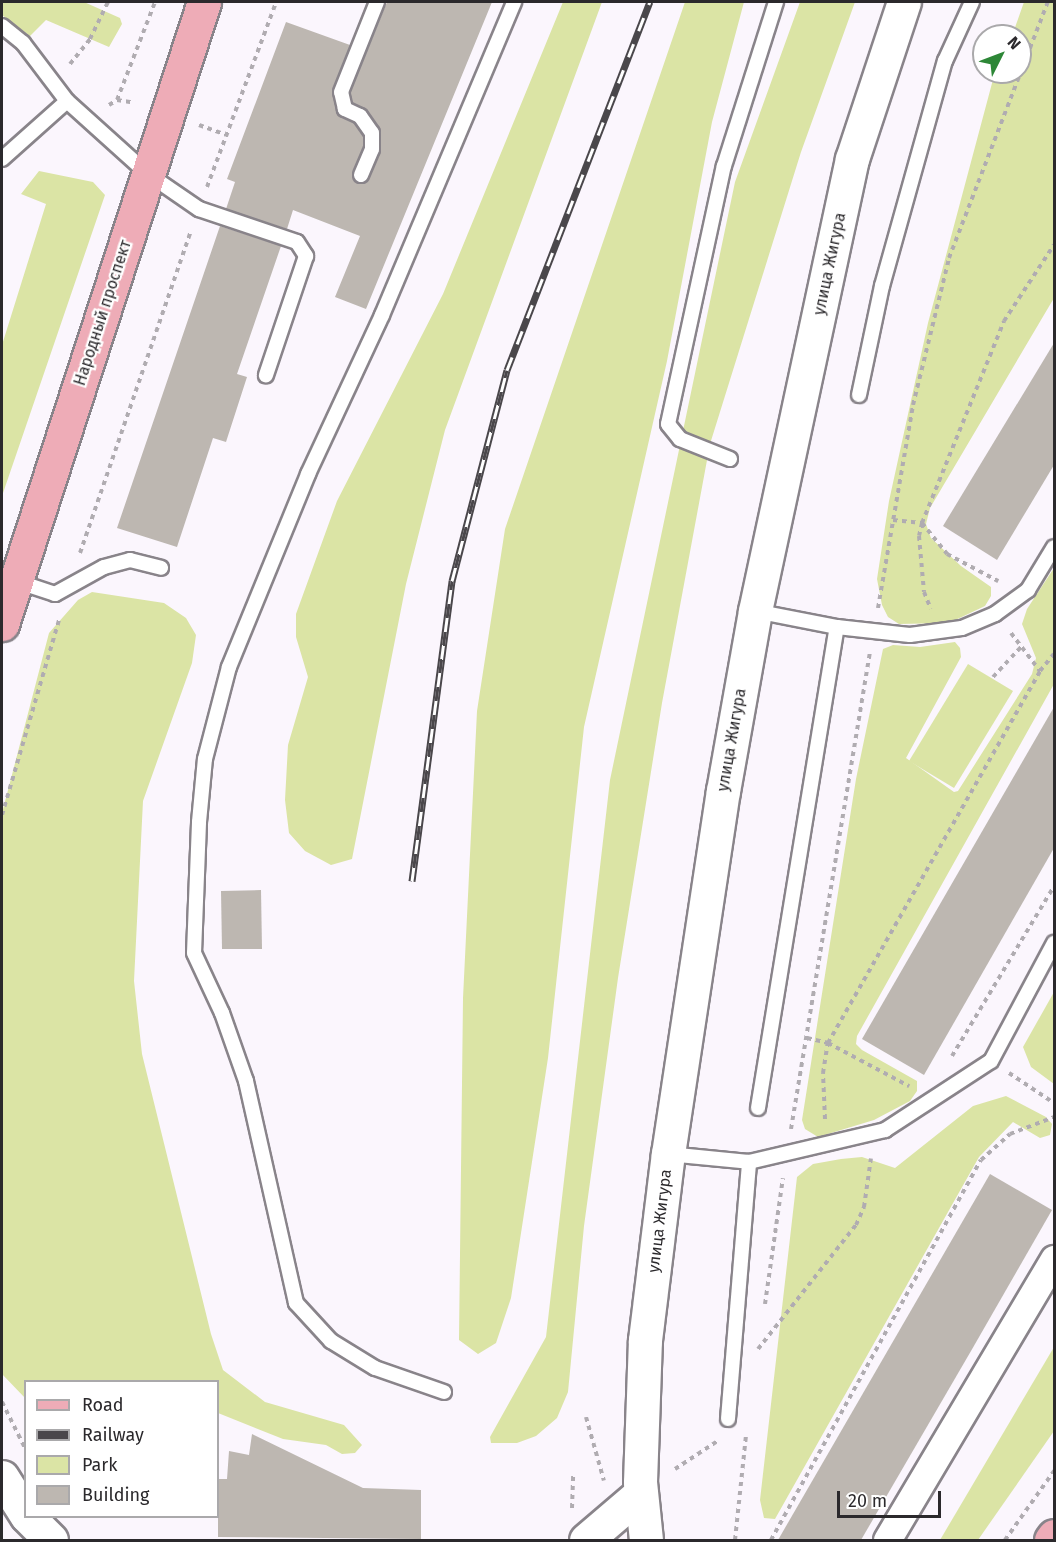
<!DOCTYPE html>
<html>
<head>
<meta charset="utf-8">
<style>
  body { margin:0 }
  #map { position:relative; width:1056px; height:1542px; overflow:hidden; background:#fbf6fd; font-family:"Fira Sans",sans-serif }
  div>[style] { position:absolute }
  .green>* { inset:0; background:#dbe4a5 }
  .building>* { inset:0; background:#bdb7b1 }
  .path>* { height:4px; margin-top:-2px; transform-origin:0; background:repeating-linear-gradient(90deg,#b0acb1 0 4.5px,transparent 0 9px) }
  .roads { filter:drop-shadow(2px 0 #89848a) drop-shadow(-2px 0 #89848a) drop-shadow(0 2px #89848a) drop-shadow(0 -2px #89848a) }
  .lane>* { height:14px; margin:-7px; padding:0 7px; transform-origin:7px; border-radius:7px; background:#fff }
  .street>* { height:27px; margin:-13.5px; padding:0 13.5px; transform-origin:13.5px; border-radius:13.5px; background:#fff }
  .secondary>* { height:33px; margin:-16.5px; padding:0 16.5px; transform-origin:16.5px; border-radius:16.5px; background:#fff }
  .primary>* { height:33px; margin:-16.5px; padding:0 16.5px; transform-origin:16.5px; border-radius:16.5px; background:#eeacb7 }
  .rail>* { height:7px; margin-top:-3.5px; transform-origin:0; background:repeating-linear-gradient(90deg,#fff 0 14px,#4a474b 0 28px); box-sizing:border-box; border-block:2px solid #4a474b }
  span { translate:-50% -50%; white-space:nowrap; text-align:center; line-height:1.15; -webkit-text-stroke:4.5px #fff; paint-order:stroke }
  .street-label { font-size:16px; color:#2b292c }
  .frame { position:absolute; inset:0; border:3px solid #2b292c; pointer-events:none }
  .legend { position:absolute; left:24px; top:1380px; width:195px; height:138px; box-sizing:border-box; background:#fff; border:2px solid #aaa9ab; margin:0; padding:8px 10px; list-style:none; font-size:18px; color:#2b292c }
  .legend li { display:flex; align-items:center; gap:12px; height:30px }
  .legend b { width:30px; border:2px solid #aaa9ab }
  .north { position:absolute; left:972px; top:24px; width:60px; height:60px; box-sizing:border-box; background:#fff; border:2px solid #aaa9ab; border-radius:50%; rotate:48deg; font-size:16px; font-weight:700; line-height:24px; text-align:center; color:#2b292c }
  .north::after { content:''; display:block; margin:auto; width:21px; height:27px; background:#2d8737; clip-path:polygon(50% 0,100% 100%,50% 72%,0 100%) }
  .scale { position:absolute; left:837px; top:1491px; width:104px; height:27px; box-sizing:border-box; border:3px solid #2b292c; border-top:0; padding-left:8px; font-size:18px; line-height:21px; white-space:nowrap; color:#2b292c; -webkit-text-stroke:4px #fff; paint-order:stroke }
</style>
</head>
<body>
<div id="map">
  <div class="green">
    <div style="clip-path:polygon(2px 2px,84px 2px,120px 18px,122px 24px,109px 47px,46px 20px,30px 36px,2px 15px)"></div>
    <div style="clip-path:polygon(563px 2px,602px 2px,445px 430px,406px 584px,352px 859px,331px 865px,305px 851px,289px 833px,285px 800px,288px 745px,308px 677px,296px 637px,296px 614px,337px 501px,443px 294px)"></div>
    <div style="clip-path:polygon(685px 2px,744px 2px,712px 122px,667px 361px,584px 727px,548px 1058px,511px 1298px,496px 1343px,478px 1354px,459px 1340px,463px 998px,477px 711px,505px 529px)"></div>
    <div style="clip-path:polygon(800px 2px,855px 2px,801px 152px,710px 444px,662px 703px,618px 978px,584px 1226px,568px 1392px,557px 1418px,536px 1436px,517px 1443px,491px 1443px,490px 1437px,546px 1337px,610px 780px,735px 182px)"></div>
    <div style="clip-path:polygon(1024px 2px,1054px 2px,1054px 298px,930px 508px,926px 524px,931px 538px,961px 566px,991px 587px,991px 596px,985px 606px,949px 623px,899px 624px,888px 617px,882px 605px,877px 579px,889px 501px,928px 323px,995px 72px,1020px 72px,1020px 36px,1012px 36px)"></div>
    <div style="clip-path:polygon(39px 171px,93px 182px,105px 195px,2px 496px,2px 345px,46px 204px,21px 194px)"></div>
    <div style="clip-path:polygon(1054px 568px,1054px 684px,857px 1036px,856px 1044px,862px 1050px,917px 1081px,917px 1091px,910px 1101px,874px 1120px,818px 1137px,805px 1129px,802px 1120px,856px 779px,883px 649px,893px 645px,920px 647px,955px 642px,960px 648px,961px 657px,906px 758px,954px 792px,958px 791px,1032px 674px,1036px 658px,1022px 624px,1027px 609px)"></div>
    <div style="clip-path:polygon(92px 592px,164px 603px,186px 618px,196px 635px,192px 663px,143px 801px,134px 981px,142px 1054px,211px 1334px,223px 1370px,265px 1402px,344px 1425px,362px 1445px,355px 1453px,342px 1454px,326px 1445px,283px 1439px,218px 1413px,218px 1382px,26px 1382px,25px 1398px,2px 1374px,2px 813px,49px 633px,78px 600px)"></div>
    <div style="clip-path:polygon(968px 664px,1013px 691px,954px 788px,909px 761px)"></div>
    <div style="clip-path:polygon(1054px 992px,1054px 1084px,1031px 1067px,1023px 1047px)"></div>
    <div style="clip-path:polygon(1006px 1096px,1046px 1117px,1052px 1124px,1050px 1135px,1040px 1138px,1013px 1122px,979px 1157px,775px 1519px,764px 1518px,760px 1500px,797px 1177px,813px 1164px,841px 1159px,862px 1157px,895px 1168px,973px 1106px)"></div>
    <div style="clip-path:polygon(1054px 1347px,1054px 1431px,978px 1540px,940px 1540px)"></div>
  </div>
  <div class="building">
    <div style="clip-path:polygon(387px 2px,492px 2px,366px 309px,335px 297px,360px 236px,293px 210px,287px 229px,226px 209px,235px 182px,227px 179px,286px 22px,350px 45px,332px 94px,338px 114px,354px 123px,363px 136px,363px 147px,352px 176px,358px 183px,367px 182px,380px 153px,381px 132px,367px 110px,353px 103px,350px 93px)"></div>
    <div style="clip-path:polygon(220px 226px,281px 246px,237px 374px,247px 377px,226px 442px,213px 438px,177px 547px,117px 528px)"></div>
    <div style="clip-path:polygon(1054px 343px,1054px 465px,997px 560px,943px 526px)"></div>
    <div style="clip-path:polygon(1054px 707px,1054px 848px,924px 1075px,862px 1039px)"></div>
    <div style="clip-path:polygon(261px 890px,262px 949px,222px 949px,221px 891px)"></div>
    <div style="clip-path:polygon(990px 1174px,1052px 1210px,971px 1351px,861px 1540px,778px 1540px)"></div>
    <div style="clip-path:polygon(252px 1434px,363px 1488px,421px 1490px,421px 1539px,218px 1537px,218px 1479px,227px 1479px,229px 1451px,249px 1455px)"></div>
  </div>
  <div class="path">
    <div style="left:70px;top:64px;width:32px;rotate:-51deg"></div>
    <div style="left:90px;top:39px;width:41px;rotate:-64.1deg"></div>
    <div style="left:117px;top:100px;width:105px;rotate:-68.8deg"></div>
    <div style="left:109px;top:105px;width:9px;rotate:-32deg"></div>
    <div style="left:117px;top:100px;width:18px;rotate:9deg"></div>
    <div style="left:199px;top:125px;width:29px;rotate:20deg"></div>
    <div style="left:207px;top:187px;width:197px;rotate:-69.5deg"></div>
    <div style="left:893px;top:520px;width:29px;rotate:6deg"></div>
    <div style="left:922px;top:523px;width:218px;rotate:-67.9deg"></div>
    <div style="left:1004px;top:321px;width:91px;rotate:-56.7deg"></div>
    <div style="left:922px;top:523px;width:40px;rotate:51deg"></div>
    <div style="left:947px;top:554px;width:58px;rotate:27.9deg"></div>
    <div style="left:922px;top:523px;width:13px;rotate:103deg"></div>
    <div style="left:919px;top:536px;width:56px;rotate:84.9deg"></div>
    <div style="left:924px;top:592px;width:18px;rotate:68deg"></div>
    <div style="left:80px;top:553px;width:341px;rotate:-71deg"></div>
    <div style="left:878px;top:608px;width:206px;rotate:-80.2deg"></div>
    <div style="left:913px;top:405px;width:151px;rotate:-76.2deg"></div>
    <div style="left:949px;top:258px;width:274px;rotate:-68.9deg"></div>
    <div style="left:1011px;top:633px;width:48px;rotate:52.7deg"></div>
    <div style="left:993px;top:677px;width:41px;rotate:-47deg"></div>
    <div style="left:2px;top:815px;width:206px;rotate:-73.7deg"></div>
    <div style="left:807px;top:1038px;width:22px;rotate:13deg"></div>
    <div style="left:828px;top:1043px;width:92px;rotate:28deg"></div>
    <div style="left:952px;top:1056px;width:198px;rotate:-59deg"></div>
    <div style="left:1009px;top:1073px;width:54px;rotate:33.7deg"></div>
    <div style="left:825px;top:1119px;width:46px;rotate:-92.5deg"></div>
    <div style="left:823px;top:1073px;width:30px;rotate:-81deg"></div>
    <div style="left:828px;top:1043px;width:428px;rotate:-60.3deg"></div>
    <div style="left:1040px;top:671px;width:22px;rotate:-51deg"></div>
    <div style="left:791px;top:1129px;width:482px;rotate:-80.6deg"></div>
    <div style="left:765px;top:1304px;width:127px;rotate:-81.9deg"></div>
    <div style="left:758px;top:1349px;width:158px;rotate:-51.7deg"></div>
    <div style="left:856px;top:1225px;width:20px;rotate:-66deg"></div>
    <div style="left:864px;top:1207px;width:49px;rotate:-81.9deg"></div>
    <div style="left:2px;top:1402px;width:54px;rotate:63.4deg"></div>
    <div style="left:586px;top:1417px;width:66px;rotate:74.3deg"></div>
    <div style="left:675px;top:1469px;width:53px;rotate:-33.4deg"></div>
    <div style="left:572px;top:1508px;width:33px;rotate:-88deg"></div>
    <div style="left:735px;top:1540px;width:105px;rotate:-84deg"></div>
    <div style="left:771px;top:1540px;width:434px;rotate:-61.1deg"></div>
    <div style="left:981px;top:1160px;width:39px;rotate:-42deg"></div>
    <div style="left:1010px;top:1134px;width:47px;rotate:-21.1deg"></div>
    <div style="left:1005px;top:1540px;width:85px;rotate:-54.6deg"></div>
  </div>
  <div class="roads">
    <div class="lane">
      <div style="left:2px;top:26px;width:27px;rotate:39deg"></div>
      <div style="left:23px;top:43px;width:73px;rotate:52.8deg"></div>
      <div style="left:67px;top:101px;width:109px;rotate:42deg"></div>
      <div style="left:148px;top:174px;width:62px;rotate:34.5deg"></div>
      <div style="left:199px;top:209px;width:103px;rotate:18.6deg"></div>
      <div style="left:297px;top:242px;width:17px;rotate:57deg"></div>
      <div style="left:306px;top:256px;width:126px;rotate:108.6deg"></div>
      <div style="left:2px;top:159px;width:87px;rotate:-41.7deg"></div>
      <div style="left:361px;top:175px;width:28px;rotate:-67deg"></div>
      <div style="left:372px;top:149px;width:16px;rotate:-90deg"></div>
      <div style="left:372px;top:133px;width:21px;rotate:-125deg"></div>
      <div style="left:360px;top:116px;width:17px;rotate:-155deg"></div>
      <div style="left:345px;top:109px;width:17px;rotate:-103deg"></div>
      <div style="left:341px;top:92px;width:97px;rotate:-68.2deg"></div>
      <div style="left:859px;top:395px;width:111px;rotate:-78.1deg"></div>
      <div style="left:882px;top:286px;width:234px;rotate:-74.4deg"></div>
      <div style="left:945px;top:61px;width:65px;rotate:-65.4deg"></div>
      <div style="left:730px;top:459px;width:54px;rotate:-158.2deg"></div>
      <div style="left:680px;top:439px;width:19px;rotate:-129deg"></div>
      <div style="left:668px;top:424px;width:264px;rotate:-77.8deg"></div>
      <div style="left:724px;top:166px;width:172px;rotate:-72.4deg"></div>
      <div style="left:16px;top:581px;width:41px;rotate:18.4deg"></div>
      <div style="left:55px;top:594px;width:56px;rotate:-28.9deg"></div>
      <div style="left:104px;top:567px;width:27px;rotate:-15deg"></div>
      <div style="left:130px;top:560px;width:32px;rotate:14deg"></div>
      <div style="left:755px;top:611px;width:84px;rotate:11deg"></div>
      <div style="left:837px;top:627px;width:73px;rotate:6.3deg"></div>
      <div style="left:910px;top:635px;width:52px;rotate:-7.7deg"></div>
      <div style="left:962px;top:628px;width:36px;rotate:-23deg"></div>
      <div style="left:995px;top:614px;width:41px;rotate:-36deg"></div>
      <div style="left:1028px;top:590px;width:50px;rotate:-58.8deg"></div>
      <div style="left:758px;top:1108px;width:487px;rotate:-80.7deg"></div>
      <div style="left:668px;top:1154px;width:81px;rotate:5.6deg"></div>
      <div style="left:749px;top:1162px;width:140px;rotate:-13.2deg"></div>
      <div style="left:885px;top:1130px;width:126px;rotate:-33.1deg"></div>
      <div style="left:991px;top:1061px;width:134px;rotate:-61.9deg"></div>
      <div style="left:444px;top:1392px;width:73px;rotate:-160.8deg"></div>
      <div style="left:375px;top:1368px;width:52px;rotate:-148.5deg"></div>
      <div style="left:331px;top:1341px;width:52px;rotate:-132.6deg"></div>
      <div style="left:296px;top:1303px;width:228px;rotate:-102.7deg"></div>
      <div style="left:246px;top:1081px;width:72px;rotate:-109.4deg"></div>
      <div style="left:222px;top:1013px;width:66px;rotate:-115deg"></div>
      <div style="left:194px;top:953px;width:131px;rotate:-87.8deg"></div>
      <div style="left:199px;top:822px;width:63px;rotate:-84.6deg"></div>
      <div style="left:205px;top:759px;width:95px;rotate:-75.4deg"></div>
      <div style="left:229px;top:667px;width:209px;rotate:-67.7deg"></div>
      <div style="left:308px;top:474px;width:175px;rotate:-65deg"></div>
      <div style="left:382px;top:315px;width:340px;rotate:-67.1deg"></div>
      <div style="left:728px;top:1419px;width:258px;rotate:-85.3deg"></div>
    </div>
    <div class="street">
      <div style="left:887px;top:1540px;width:327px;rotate:-59.3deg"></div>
    </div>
    <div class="secondary">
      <div style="left:2px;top:1477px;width:45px;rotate:57.7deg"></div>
      <div style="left:27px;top:1516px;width:34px;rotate:45deg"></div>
      <div style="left:586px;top:1540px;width:72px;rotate:-40.5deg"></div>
      <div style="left:646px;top:1540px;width:58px;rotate:-95.9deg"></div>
      <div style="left:640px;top:1482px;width:142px;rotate:-88deg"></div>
      <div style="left:645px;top:1340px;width:187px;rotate:-83deg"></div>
      <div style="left:668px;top:1154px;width:367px;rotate:-81.4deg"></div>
      <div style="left:723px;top:791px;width:183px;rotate:-79.9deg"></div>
      <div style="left:755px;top:611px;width:462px;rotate:-77.9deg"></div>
      <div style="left:852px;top:159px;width:165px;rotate:-71.7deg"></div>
    </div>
    <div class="primary">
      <div style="left:2px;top:624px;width:654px;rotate:-72.01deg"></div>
      <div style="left:1051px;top:1540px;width:5px;rotate:-53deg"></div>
    </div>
  </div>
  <div class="rail">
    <div style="left:412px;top:881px;width:303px;rotate:-82.4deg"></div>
    <div style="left:452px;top:581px;width:218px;rotate:-75.4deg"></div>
    <div style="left:507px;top:370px;width:395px;rotate:-68.8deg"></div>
  </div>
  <div class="street-label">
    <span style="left:830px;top:264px;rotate:-78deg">улица Жигура</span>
    <span style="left:103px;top:313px;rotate:-72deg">Народный проспект</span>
    <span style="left:732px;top:740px;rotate:-80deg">улица Жигура</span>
    <span style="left:660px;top:1221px;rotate:-83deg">улица Жигура</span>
  </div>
  <div class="frame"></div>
  <ul class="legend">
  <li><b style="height:8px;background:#eeacb7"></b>Road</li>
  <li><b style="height:8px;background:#4a474b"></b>Railway</li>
  <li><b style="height:16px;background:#dbe4a5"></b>Park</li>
  <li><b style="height:16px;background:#bdb7b1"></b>Building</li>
  </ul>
  <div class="north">N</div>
  <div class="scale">20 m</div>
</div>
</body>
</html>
